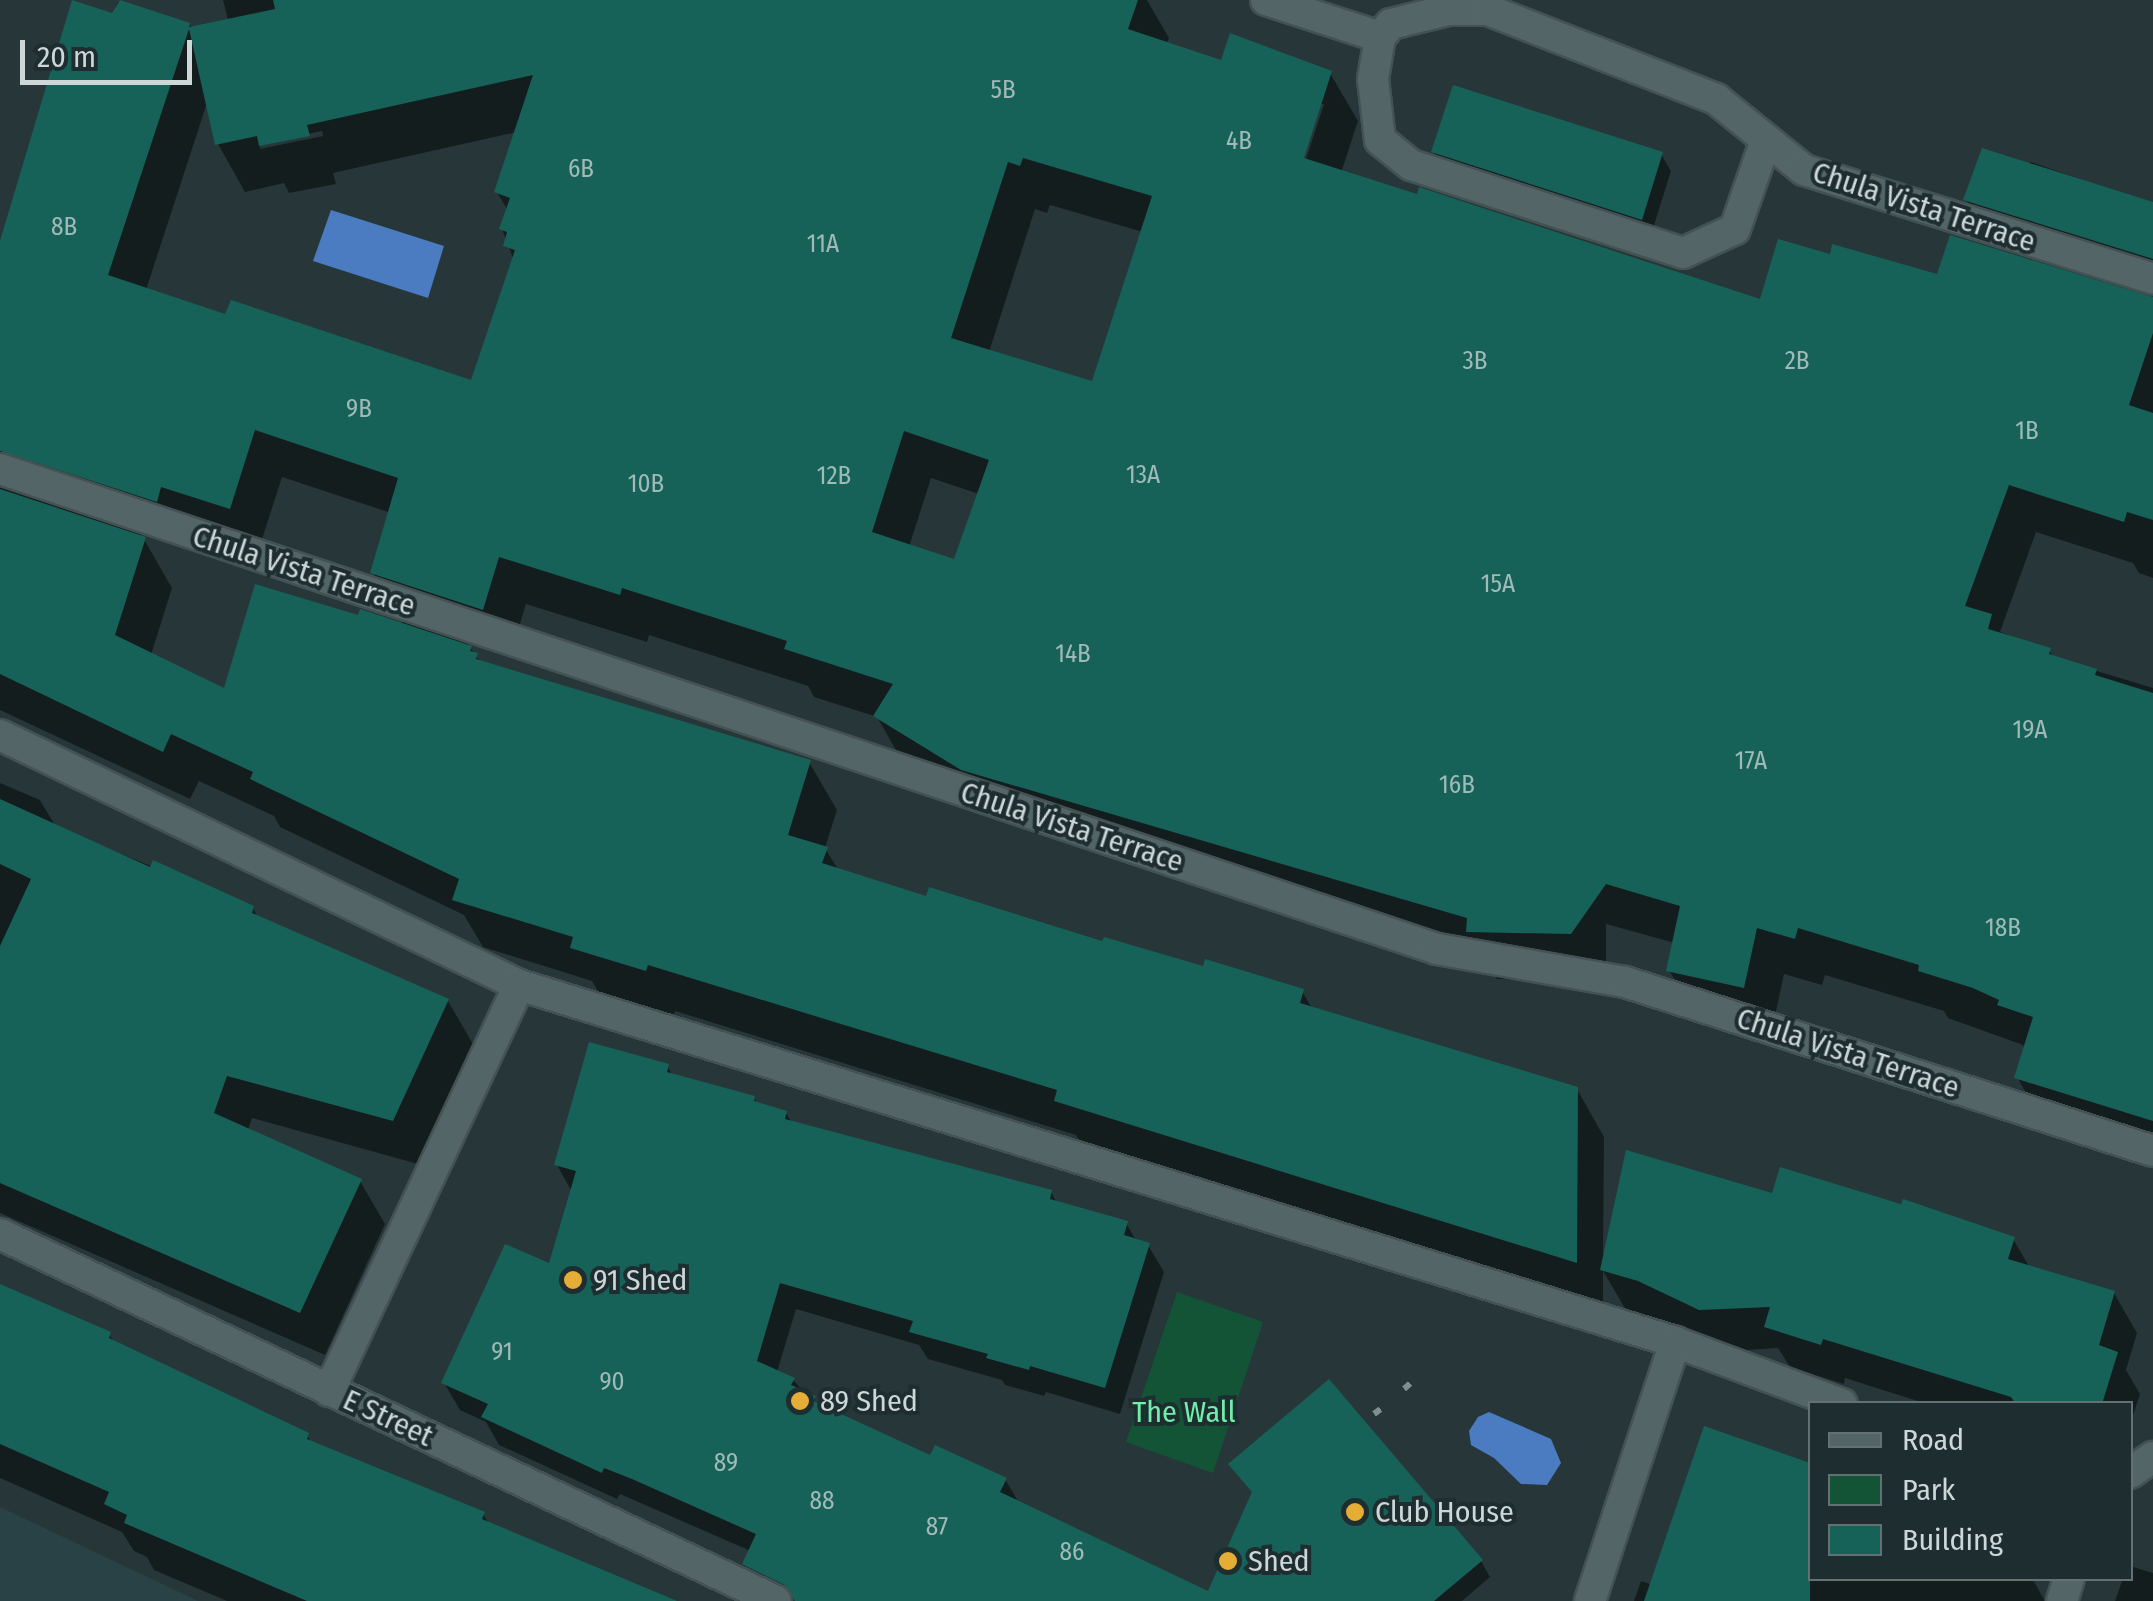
<!DOCTYPE html>
<html>
<head>
<meta charset="utf-8">
<style>
  body { margin:0 }
  #map { position:relative; width:2153px; height:1601px; overflow:hidden; background:#273739; font-family:"Fira Sans Condensed",sans-serif }
  div>[style] { position:absolute }
  .built>* { inset:0; background:#294245 }
  .green>* { inset:0; background:#125435 }
  .water>* { inset:0; background:#4b7bc1 }
  .shadow>* { inset:0; background:#0007 }
  .building>* { inset:0; background:#176258 }
  .path>* { height:6px; margin-top:-3px; transform-origin:0; background:repeating-linear-gradient(90deg,#818e8f 0 8px,transparent 0 16px) }
  .roads { filter:drop-shadow(2px 0 #445254) drop-shadow(-2px 0 #445254) drop-shadow(0 2px #445254) drop-shadow(0 -2px #445254) }
  .minor>* { height:30px; margin:-15px; padding:0 15px; transform-origin:15px; border-radius:15px; background:#546567 }
  .dots>* { width:28px; height:28px; translate:-50% -50%; box-sizing:border-box; border:5px solid #1e2d2f; border-radius:50% }
  span { translate:-50% -50%; white-space:nowrap; text-align:center; line-height:1.15; -webkit-text-stroke:8px #1e2d2f; paint-order:stroke }
  .number-label { font-size:25px; color:#a0bab8 }
  .number-label span { -webkit-text-stroke-width:0 }
  .street-label { font-size:30px; color:#cdd7d8 }
  .poi-label { font-size:30px; color:#cdd7d8 }
  .left { translate:0 -50%; text-align:left }
  .park-label { font-size:30px; color:#70efab }
  .legend { position:absolute; left:1808px; top:1401px; width:325px; height:180px; box-sizing:border-box; background:#1e2d2f; border:2px solid #647173; margin:0; padding:12px 18px; list-style:none; font-size:30px; color:#cdd7d8 }
  .legend li { display:flex; align-items:center; gap:20px; height:50px }
  .legend b { width:50px; border:2px solid #647173 }
  .scale { position:absolute; left:20px; top:40px; width:172px; height:45px; box-sizing:border-box; border:5px solid #cdd7d8; border-top:0; padding-left:12px; font-size:30px; line-height:35px; white-space:nowrap; color:#cdd7d8; -webkit-text-stroke:8px #1e2d2f; paint-order:stroke }
</style>
</head>
<body>
<div id="map">
  <div class="built">
    <div style="clip-path:polygon(0 1507px,198px 1601px,0 1601px)"></div>
  </div>
  <div class="green">
    <div style="clip-path:polygon(1177px 1292px,1263px 1322px,1213px 1473px,1126px 1442px)"></div>
  </div>
  <div class="water">
    <div style="clip-path:polygon(331px 210px,444px 246px,428px 298px,313px 261px)"></div>
    <div style="clip-path:polygon(1489px 1412px,1551px 1439px,1561px 1463px,1547px 1485px,1521px 1484px,1494px 1458px,1471px 1445px,1469px 1431px,1478px 1417px)"></div>
  </div>
  <div class="shadow">
    <div style="clip-path:polygon(evenodd,223px 0,1147px 0,1169px 38px,1166px 45px,1222px 64px,1330px 73px,1358px 121px,1341px 173px,1762px 302px,1831px 257px,2153px 311px,2153px 578px,2139px 573px,2133px 563px,2036px 532px,2000px 632px,2049px 650px,2054px 658px,2153px 688px,2153px 1159px,2044px 1125px,2017px 1077px,2025px 1049px,2023px 1045px,1948px 1018px,1944px 1011px,1825px 975px,1822px 985px,1784px 974px,1771px 1035px,1696px 1018px,1669px 970px,1675px 943px,1606px 924px,1606px 981px,1497px 979px,1487px 963px,991px 817px,904px 764px,877px 717px,814px 697px,808px 686px,649px 635px,647px 642px,526px 604px,510px 657px,467px 643px,481px 663px,809px 762px,837px 810px,825px 848px,839px 871px,928px 900px,1302px 991px,1313px 1010px,1577px 1089px,1604px 1137px,1603px 1254px,1774px 1196px,1782px 1170px,1997px 1231px,2013px 1239px,2030px 1268px,2114px 1293px,2137px 1333px,2126px 1370px,2140px 1394px,2130px 1425px,2130px 1404px,1927px 1404px,1845px 1378px,1844px 1384px,1790px 1367px,1778px 1348px,1731px 1351px,1626px 1310px,1603px 1271px,1603px 1309px,1084px 1148px,1076px 1135px,675px 1011px,673px 1017px,600px 995px,592px 981px,483px 947px,464px 915px,280px 827px,274px 816px,199px 781px,190px 799px,0 710px,0 245px,118px 2px,233px 40px,223px 0,208px 100px,218px 144px,245px 192px,284px 183px,289px 193px,336px 184px,333px 173px,517px 132px,497px 192px,508px 211px,502px 229px,514px 261px,472px 383px,227px 317px,146px 290px,208px 100px,223px 0,1319px 104px,1324px 104px,1302px 171px,1298px 170px,1319px 104px,223px 0,322px 131px,323px 136px,260px 149px,260px 144px,322px 131px,223px 0,1050px 205px,1143px 232px,1094px 384px,989px 352px,1035px 209px,1047px 213px,1050px 205px,223px 0,282px 477px,391px 513px,373px 573px,404px 626px,359px 618px,226px 692px,151px 655px,172px 588px,141px 534px,184px 548px,188px 533px,257px 555px,282px 477px,223px 0,931px 478px,979px 494px,955px 562px,909px 547px,931px 478px)"></div>
    <div style="clip-path:polygon(1434px 152px,1661px 154px,1671px 171px,1651px 235px,1443px 168px)"></div>
    <div style="clip-path:polygon(2031px 162px,2153px 205px,2153px 272px,1975px 216px,1966px 200px)"></div>
    <div style="clip-path:polygon(0 783px,40px 800px,56px 827px,253px 908px,258px 918px,448px 1001px,473px 1044px,418px 1164px,252px 1118px,248px 1130px,360px 1181px,385px 1224px,325px 1355px,0 1213px)"></div>
    <div style="clip-path:polygon(667px 1066px,673px 1076px,754px 1098px,758px 1105px,786px 1113px,792px 1123px,1051px 1192px,1057px 1203px,1126px 1223px,1137px 1242px,1148px 1245px,1164px 1272px,1120px 1414px,1046px 1392px,1044px 1396px,1005px 1385px,1002px 1380px,928px 1359px,919px 1345px,796px 1309px,777px 1372px,793px 1380px,819px 1407px,932px 1458px,1005px 1479px,1019px 1503px,1225px 1601px,840px 1601px,762px 1556px,620px 1494px,617px 1499px,499px 1445px,486px 1422px,460px 1410px,444px 1383px,551px 1267px,572px 1192px,557px 1165px)"></div>
    <div style="clip-path:polygon(0 1285px,109px 1334px,115px 1344px,307px 1435px,312px 1444px,483px 1514px,489px 1524px,673px 1601px,227px 1601px,154px 1570px,147px 1557px,134px 1551px,122px 1532px,0 1478px)"></div>
    <div style="clip-path:polygon(1705px 1430px,1810px 1466px,1810px 1578px,2032px 1578px,2045px 1601px,1634px 1601px,1641px 1581px,1650px 1584px)"></div>
    <div style="clip-path:polygon(1231px 1465px,1481px 1561px,1490px 1577px,1462px 1601px,1343px 1601px)"></div>
    <div style="clip-path:polygon(2130px 1566px,2153px 1573px,2153px 1601px,2115px 1601px,2123px 1578px,2130px 1578px)"></div>
  </div>
  <div class="building">
    <div style="clip-path:polygon(evenodd,72px 0,112px 13px,120px 0,190px 23px,189px 27px,275px 9px,273px 0,1138px 0,1128px 29px,1221px 60px,1230px 33px,1332px 71px,1304px 158px,1417px 194px,1419px 187px,1760px 299px,1778px 239px,1830px 254px,1832px 244px,1937px 274px,1950px 235px,2153px 297px,2153px 333px,2129px 405px,2153px 413px,2153px 520px,2127px 512px,2124px 522px,2009px 485px,1965px 606px,1992px 614px,1988px 629px,2051px 648px,2049px 654px,2097px 669px,2095px 675px,2153px 693px,2153px 1121px,2014px 1078px,2033px 1017px,1997px 1005px,1999px 1000px,1973px 988px,1918px 971px,1919px 965px,1798px 928px,1795px 939px,1757px 928px,1744px 988px,1666px 971px,1680px 906px,1606px 884px,1571px 934px,1466px 932px,1467px 918px,961px 770px,873px 716px,893px 684px,784px 649px,787px 641px,622px 588px,620px 595px,499px 557px,483px 610px,370px 573px,398px 478px,255px 430px,230px 509px,161px 487px,157px 502px,0 451px,0 241px,72px 0,189px 29px,215px 145px,257px 136px,259px 146px,310px 136px,307px 125px,533px 75px,494px 192px,510px 198px,499px 229px,507px 232px,503px 246px,515px 250px,471px 380px,231px 300px,225px 314px,108px 275px,189px 29px,72px 0,1023px 158px,1152px 196px,1092px 381px,951px 338px,1008px 162px,1020px 166px,1023px 158px,72px 0,904px 431px,989px 460px,954px 559px,872px 532px,904px 431px)"></div>
    <div style="clip-path:polygon(1453px 85px,1663px 152px,1642px 220px,1431px 152px)"></div>
    <div style="clip-path:polygon(1982px 148px,2153px 202px,2153px 259px,1963px 200px)"></div>
    <div style="clip-path:polygon(0 489px,146px 537px,115px 635px,224px 688px,255px 584px,358px 615px,360px 609px,472px 646px,470px 651px,478px 653px,476px 659px,811px 760px,788px 835px,828px 847px,822px 863px,926px 896px,929px 887px,1102px 941px,1104px 937px,1203px 966px,1205px 959px,1304px 989px,1300px 1003px,1578px 1087px,1577px 1263px,1054px 1101px,1057px 1090px,648px 965px,646px 971px,570px 948px,573px 937px,452px 900px,459px 879px,250px 779px,253px 772px,171px 734px,163px 752px,0 674px)"></div>
    <div style="clip-path:polygon(0 799px,150px 867px,153px 860px,254px 906px,252px 913px,449px 999px,393px 1121px,227px 1076px,214px 1113px,362px 1179px,300px 1313px,0 1183px,0 946px,31px 879px,0 864px)"></div>
    <div style="clip-path:polygon(589px 1042px,669px 1064px,667px 1072px,755px 1096px,754px 1101px,787px 1111px,785px 1119px,1052px 1190px,1050px 1199px,1128px 1221px,1124px 1235px,1150px 1243px,1105px 1388px,1030px 1366px,1029px 1370px,986px 1358px,988px 1354px,909px 1332px,913px 1321px,780px 1283px,757px 1361px,795px 1378px,791px 1385px,816px 1396px,813px 1401px,930px 1455px,935px 1445px,1007px 1478px,1000px 1492px,1208px 1591px,1252px 1492px,1228px 1464px,1329px 1379px,1483px 1560px,1434px 1601px,795px 1601px,785px 1585px,742px 1564px,756px 1534px,632px 1479px,604px 1468px,602px 1473px,481px 1417px,488px 1404px,441px 1383px,505px 1244px,549px 1263px,576px 1171px,554px 1165px)"></div>
    <div style="clip-path:polygon(1626px 1150px,1772px 1193px,1780px 1167px,1901px 1204px,1903px 1199px,2015px 1237px,2008px 1259px,2115px 1291px,2099px 1345px,2118px 1352px,2102px 1404px,2016px 1404px,2011px 1397px,1823px 1339px,1821px 1345px,1764px 1327px,1770px 1307px,1699px 1310px,1638px 1281px,1600px 1270px)"></div>
    <div style="clip-path:polygon(0 1284px,111px 1332px,109px 1338px,309px 1433px,307px 1439px,485px 1512px,482px 1519px,677px 1601px,307px 1601px,124px 1523px,127px 1515px,104px 1504px,109px 1492px,0 1444px)"></div>
    <div style="clip-path:polygon(1704px 1426px,1810px 1463px,1810px 1601px,1644px 1601px)"></div>
  </div>
  <div class="path">
    <div style="left:1404px;top:1389px;width:12px;rotate:-42deg"></div>
    <div style="left:1374px;top:1414px;width:10px;rotate:-37deg"></div>
  </div>
  <div class="roads">
    <div class="minor">
      <div style="left:1266px;top:0;width:120px;rotate:18deg"></div>
      <div style="left:1380px;top:37px;width:17px;rotate:-50deg"></div>
      <div style="left:1391px;top:24px;width:59px;rotate:-13.8deg"></div>
      <div style="left:1448px;top:10px;width:40px"></div>
      <div style="left:1488px;top:10px;width:245px;rotate:21.3deg"></div>
      <div style="left:1716px;top:99px;width:113px;rotate:38.9deg"></div>
      <div style="left:1804px;top:170px;width:366px;rotate:17.3deg"></div>
      <div style="left:1380px;top:37px;width:43px;rotate:99.5deg"></div>
      <div style="left:1373px;top:79px;width:61px;rotate:83.5deg"></div>
      <div style="left:1380px;top:140px;width:40px;rotate:39deg"></div>
      <div style="left:1411px;top:165px;width:286px;rotate:17.9deg"></div>
      <div style="left:1683px;top:253px;width:57px;rotate:-24.8deg"></div>
      <div style="left:1735px;top:229px;width:94px;rotate:-70.8deg"></div>
      <div style="left:0;top:469px;width:1515px;rotate:18.47deg"></div>
      <div style="left:1437px;top:949px;width:191px;rotate:10deg"></div>
      <div style="left:1625px;top:982px;width:554px;rotate:17.75deg"></div>
      <div style="left:0;top:735px;width:576px;rotate:25.72deg"></div>
      <div style="left:519px;top:985px;width:1210px;rotate:17.16deg"></div>
      <div style="left:1675px;top:1342px;width:178px;rotate:20.4deg"></div>
      <div style="left:0;top:1234px;width:858px;rotate:25.31deg"></div>
      <div style="left:329px;top:1391px;width:448px;rotate:-64.9deg"></div>
      <div style="left:2130px;top:1473px;width:28px;rotate:-35deg"></div>
      <div style="left:1590px;top:1601px;width:273px;rotate:-71.8deg"></div>
      <div style="left:2062px;top:1601px;width:24px;rotate:-73deg"></div>
    </div>
  </div>
  <div class="dots">
    <div style="left:573px;top:1280px;background:#e5ad35"></div>
    <div style="left:800px;top:1401px;background:#e5ad35"></div>
    <div style="left:1355px;top:1512px;background:#e5ad35"></div>
    <div style="left:1228px;top:1561px;background:#e5ad35"></div>
  </div>
  <div class="number-label">
    <span style="left:1003px;top:90px">5B</span>
    <span style="left:1239px;top:141px">4B</span>
    <span style="left:581px;top:169px">6B</span>
    <span style="left:64px;top:227px">8B</span>
    <span style="left:823px;top:244px">11A</span>
    <span style="left:1475px;top:361px">3B</span>
    <span style="left:1797px;top:361px">2B</span>
    <span style="left:359px;top:409px">9B</span>
    <span style="left:2027px;top:431px">1B</span>
    <span style="left:1143px;top:475px">13A</span>
    <span style="left:834px;top:476px">12B</span>
    <span style="left:646px;top:484px">10B</span>
    <span style="left:1498px;top:584px">15A</span>
    <span style="left:1073px;top:654px">14B</span>
    <span style="left:2030px;top:730px">19A</span>
    <span style="left:1751px;top:761px">17A</span>
    <span style="left:1457px;top:785px">16B</span>
    <span style="left:2003px;top:928px">18B</span>
    <span style="left:502px;top:1352px">91</span>
    <span style="left:612px;top:1382px">90</span>
    <span style="left:726px;top:1463px">89</span>
    <span style="left:822px;top:1501px">88</span>
    <span style="left:937px;top:1527px">87</span>
    <span style="left:1072px;top:1552px">86</span>
  </div>
  <div class="street-label">
    <span style="left:1924px;top:207px;rotate:18deg">Chula Vista Terrace</span>
    <span style="left:304px;top:571px;rotate:18deg">Chula Vista Terrace</span>
    <span style="left:1072px;top:827px;rotate:18deg">Chula Vista Terrace</span>
    <span style="left:1848px;top:1053px;rotate:18deg">Chula Vista Terrace</span>
    <span style="left:388px;top:1418px;rotate:25deg">E Street</span>
  </div>
  <div class="poi-label">
    <span class="left" style="left:593px;top:1280px">91 Shed</span>
    <span class="left" style="left:820px;top:1401px">89 Shed</span>
    <span class="left" style="left:1375px;top:1512px">Club House</span>
    <span class="left" style="left:1248px;top:1561px">Shed</span>
  </div>
  <div class="park-label">
    <span style="left:1184px;top:1412px">The Wall</span>
  </div>
  <ul class="legend">
  <li><b style="height:12px;background:#546567"></b>Road</li>
  <li><b style="height:28px;background:#125435"></b>Park</li>
  <li><b style="height:28px;background:#176258"></b>Building</li>
  </ul>
  <div class="scale">20 m</div>
</div>
</body>
</html>
